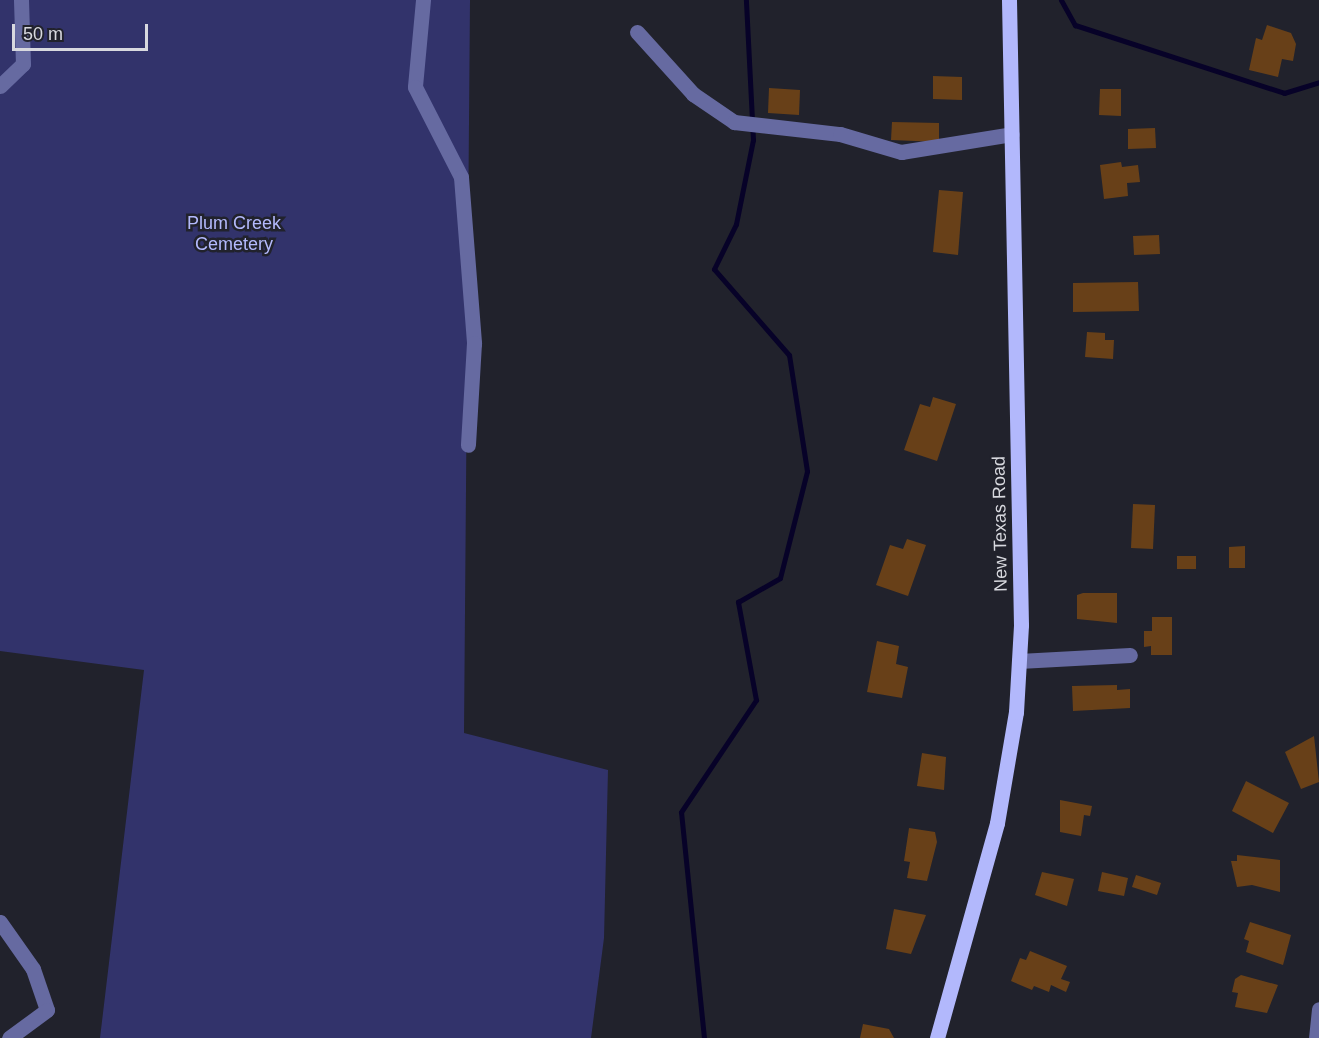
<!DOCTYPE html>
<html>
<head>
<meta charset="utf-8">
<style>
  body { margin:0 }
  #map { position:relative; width:1319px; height:1038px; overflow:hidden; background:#21222c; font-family:Helvetica,sans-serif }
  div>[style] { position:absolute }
  .green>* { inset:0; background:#32336b }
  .stream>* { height:5px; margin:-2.5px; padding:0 2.5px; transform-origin:2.5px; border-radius:2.5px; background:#070228 }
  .building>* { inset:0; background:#684018 }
  .minor>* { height:15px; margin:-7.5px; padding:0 7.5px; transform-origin:7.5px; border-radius:7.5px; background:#666aa1 }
  .major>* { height:15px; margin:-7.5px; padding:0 7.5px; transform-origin:7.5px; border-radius:7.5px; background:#b2b8fc }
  span { translate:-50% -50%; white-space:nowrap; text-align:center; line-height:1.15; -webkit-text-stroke:5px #21222c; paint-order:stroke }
  .park-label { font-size:18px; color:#b3b9fc }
  .street-label { font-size:18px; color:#d8d9df }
  .scale { position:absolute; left:12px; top:24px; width:136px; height:27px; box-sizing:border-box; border:3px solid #d8d9df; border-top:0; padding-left:8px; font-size:18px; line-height:21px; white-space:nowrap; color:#d8d9df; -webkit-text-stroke:4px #21222c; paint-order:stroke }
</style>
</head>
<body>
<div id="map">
  <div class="green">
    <div style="clip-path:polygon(0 0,470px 0,464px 733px,608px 770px,604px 938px,591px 1038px,100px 1038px,144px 670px,0 651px)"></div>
  </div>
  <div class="stream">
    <div style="left:1061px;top:0;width:29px;rotate:61deg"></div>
    <div style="left:1075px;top:25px;width:220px;rotate:18deg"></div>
    <div style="left:1284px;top:93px;width:37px;rotate:-17deg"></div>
    <div style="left:704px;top:1038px;width:227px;rotate:-95.8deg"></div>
    <div style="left:681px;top:812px;width:135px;rotate:-56.2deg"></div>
    <div style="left:756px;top:700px;width:100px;rotate:-100.4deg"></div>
    <div style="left:738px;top:602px;width:48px;rotate:-29.7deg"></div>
    <div style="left:780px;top:578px;width:110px;rotate:-75.8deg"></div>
    <div style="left:807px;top:471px;width:117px;rotate:-98.8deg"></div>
    <div style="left:789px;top:355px;width:114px;rotate:-131.1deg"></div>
    <div style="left:714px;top:269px;width:50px;rotate:-63.9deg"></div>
    <div style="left:736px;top:224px;width:86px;rotate:-78.6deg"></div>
    <div style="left:753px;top:140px;width:140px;rotate:-92.9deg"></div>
  </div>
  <div class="building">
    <div style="clip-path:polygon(1267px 25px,1291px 33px,1296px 44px,1293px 61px,1282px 59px,1278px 77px,1249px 70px,1256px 38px,1262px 40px)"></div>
    <div style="clip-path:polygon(933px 76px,962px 77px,962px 100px,933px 99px)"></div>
    <div style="clip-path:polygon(769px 88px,800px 90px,799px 115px,768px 113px)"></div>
    <div style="clip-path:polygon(1100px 89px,1121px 89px,1121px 116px,1099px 115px)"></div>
    <div style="clip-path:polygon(892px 122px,939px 123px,939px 142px,891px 140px)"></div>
    <div style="clip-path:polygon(1155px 128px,1156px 148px,1128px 149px,1128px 129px)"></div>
    <div style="clip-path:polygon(1121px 162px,1122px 167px,1138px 165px,1140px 182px,1127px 183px,1128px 196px,1104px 199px,1100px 165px)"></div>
    <div style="clip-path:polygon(939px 190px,963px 192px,958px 255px,933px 252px)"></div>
    <div style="clip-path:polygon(1159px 235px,1160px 254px,1134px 255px,1133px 236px)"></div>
    <div style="clip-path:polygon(1138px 282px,1139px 311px,1073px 312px,1073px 283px)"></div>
    <div style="clip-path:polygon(1087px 332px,1105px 333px,1105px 340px,1114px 340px,1113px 359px,1085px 357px)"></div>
    <div style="clip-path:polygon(933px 397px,956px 404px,937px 461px,904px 450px,920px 404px,930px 407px)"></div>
    <div style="clip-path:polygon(1133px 504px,1155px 505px,1153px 549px,1131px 548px)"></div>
    <div style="clip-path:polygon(907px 539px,926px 545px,908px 596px,876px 585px,890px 545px,903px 549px)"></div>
    <div style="clip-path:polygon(1245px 546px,1245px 568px,1229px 568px,1229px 547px)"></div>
    <div style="clip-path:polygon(1177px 556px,1196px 556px,1196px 569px,1177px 569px)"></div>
    <div style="clip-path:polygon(1083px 593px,1117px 593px,1117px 623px,1077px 619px,1077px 595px)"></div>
    <div style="clip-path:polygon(1152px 617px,1172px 617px,1172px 655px,1151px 655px,1151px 646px,1144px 647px,1144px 631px,1152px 631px)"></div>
    <div style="clip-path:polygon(877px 641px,899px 646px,896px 664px,908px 667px,902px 698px,867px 692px)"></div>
    <div style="clip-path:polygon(1117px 685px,1117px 690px,1130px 689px,1130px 708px,1073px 711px,1072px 686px)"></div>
    <div style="clip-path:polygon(1314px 736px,1319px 782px,1301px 789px,1285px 752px)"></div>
    <div style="clip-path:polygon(922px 753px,946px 757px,944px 790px,917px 786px)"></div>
    <div style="clip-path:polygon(1246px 781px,1289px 803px,1273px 833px,1232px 811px)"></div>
    <div style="clip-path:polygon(1060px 800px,1092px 806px,1090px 816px,1084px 815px,1081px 836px,1060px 832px)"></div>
    <div style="clip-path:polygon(909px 828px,935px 832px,937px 842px,927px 881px,907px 878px,910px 862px,904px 861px)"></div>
    <div style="clip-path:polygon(1237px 855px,1280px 860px,1280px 892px,1252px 885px,1237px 887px,1231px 861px,1237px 861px)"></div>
    <div style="clip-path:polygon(1042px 872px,1074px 879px,1067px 906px,1035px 895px)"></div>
    <div style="clip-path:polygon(1102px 872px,1128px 878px,1124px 896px,1098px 891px)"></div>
    <div style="clip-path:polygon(1136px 875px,1161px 883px,1157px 895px,1132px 887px)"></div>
    <div style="clip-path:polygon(894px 909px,926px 915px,911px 954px,886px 949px)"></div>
    <div style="clip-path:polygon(1250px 922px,1291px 935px,1283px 965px,1246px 952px,1249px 941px,1244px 939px)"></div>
    <div style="clip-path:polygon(1030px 951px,1067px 966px,1061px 979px,1070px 982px,1066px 992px,1051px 985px,1049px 992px,1034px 986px,1032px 990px,1011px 981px,1020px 958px,1026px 960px)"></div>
    <div style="clip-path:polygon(1241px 975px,1278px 985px,1267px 1013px,1235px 1007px,1238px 993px,1232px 992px,1235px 979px)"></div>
    <div style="clip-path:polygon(863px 1024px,889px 1029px,894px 1038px,860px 1038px)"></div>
  </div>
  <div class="minor">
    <div style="left:423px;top:0;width:87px;rotate:95.3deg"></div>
    <div style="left:415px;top:87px;width:101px;rotate:62.9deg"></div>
    <div style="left:461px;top:177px;width:167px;rotate:85.5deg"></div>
    <div style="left:474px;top:343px;width:102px;rotate:93.4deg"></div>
    <div style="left:637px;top:32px;width:84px;rotate:47.9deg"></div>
    <div style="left:693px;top:94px;width:50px;rotate:34.3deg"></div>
    <div style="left:734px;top:122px;width:107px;rotate:6.5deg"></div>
    <div style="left:840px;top:134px;width:64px;rotate:16.4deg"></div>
    <div style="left:901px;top:152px;width:112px;rotate:-9.2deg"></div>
    <div style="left:0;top:86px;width:32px;rotate:-44deg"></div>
    <div style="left:23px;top:64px;width:64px;rotate:-91.8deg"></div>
    <div style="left:1019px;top:661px;width:111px;rotate:-3.1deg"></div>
    <div style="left:0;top:922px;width:57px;rotate:54.9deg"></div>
    <div style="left:33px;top:969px;width:43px;rotate:71.1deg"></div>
    <div style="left:47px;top:1010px;width:47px;rotate:143.6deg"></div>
    <div style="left:1316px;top:1038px;width:29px;rotate:-84deg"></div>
  </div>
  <div class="major">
    <div style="left:937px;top:1038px;width:223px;rotate:-74.4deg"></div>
    <div style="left:997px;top:823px;width:113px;rotate:-80.3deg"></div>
    <div style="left:1016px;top:712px;width:87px;rotate:-86.7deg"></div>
    <div style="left:1021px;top:625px;width:625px;rotate:-91.1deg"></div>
  </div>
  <div class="park-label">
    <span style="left:234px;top:234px">Plum Creek<br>Cemetery</span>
  </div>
  <div class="street-label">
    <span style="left:1000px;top:524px;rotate:-91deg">New Texas Road</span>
  </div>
  <div class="scale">50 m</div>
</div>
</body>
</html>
